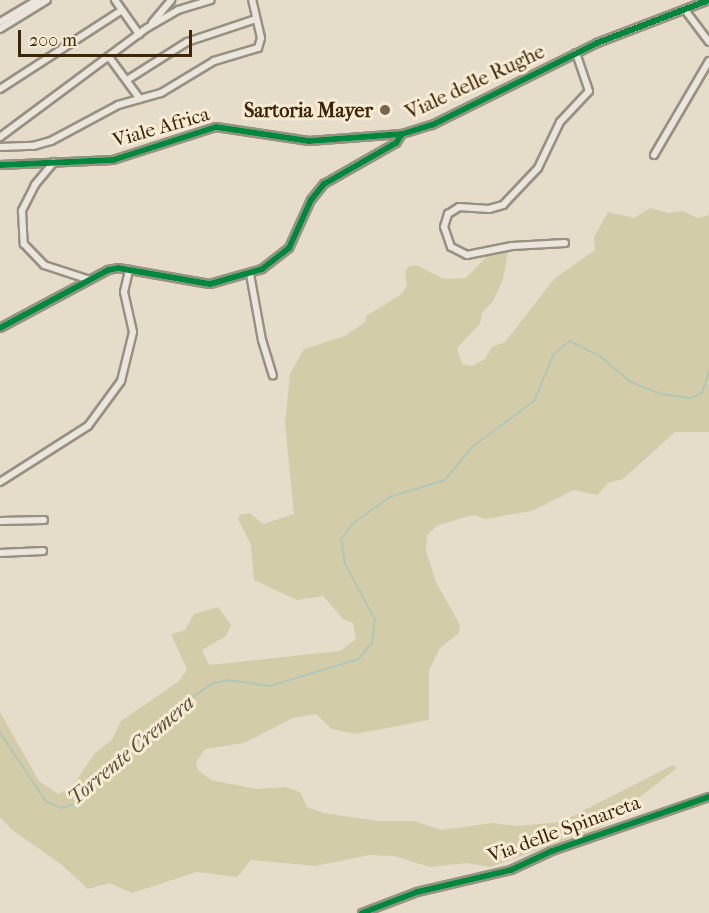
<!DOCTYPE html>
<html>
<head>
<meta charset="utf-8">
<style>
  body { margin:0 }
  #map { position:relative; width:709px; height:913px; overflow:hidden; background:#e6dcca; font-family:"IM FELL French Canon",serif }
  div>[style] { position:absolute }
  .green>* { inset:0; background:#d2cda8 }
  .stream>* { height:1.5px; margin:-0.75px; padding:0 0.75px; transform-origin:0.75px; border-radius:0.75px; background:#b2c6b7 }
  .roads { filter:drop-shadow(2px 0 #989081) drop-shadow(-2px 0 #989081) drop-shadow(0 2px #989081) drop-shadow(0 -2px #989081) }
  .minor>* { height:6px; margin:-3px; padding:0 3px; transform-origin:3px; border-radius:3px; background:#ebe6dd }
  .cycleway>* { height:6px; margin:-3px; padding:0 3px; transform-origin:3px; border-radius:3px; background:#00873e }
  .dots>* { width:16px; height:16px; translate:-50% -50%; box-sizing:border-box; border:3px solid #f7ebd5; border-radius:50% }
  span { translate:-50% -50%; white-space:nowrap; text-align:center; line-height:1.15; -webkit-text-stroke:6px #f7ebd5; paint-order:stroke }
  .street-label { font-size:20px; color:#3e2506 }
  .poi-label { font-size:20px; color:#3e2506; font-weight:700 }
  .right { translate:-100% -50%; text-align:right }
  .water-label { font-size:21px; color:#5a5339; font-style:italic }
  .scale { position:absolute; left:18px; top:30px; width:174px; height:27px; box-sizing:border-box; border:3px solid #3e2506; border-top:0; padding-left:8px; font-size:18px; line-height:21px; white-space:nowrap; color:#3e2506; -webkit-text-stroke:4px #f7ebd5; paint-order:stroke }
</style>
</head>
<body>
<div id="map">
  <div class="green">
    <div style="clip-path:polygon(650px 208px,668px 213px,683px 211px,697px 218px,709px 215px,709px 432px,675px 432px,623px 479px,608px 483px,597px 495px,574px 490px,532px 511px,485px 519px,474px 515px,438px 525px,427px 535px,426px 551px,436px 582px,460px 625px,459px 633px,440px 648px,429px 670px,429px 720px,355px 734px,332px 729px,316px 714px,293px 718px,244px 743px,205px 749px,196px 762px,198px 770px,211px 780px,256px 789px,286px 787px,300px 792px,307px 807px,324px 813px,377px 821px,414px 821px,441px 830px,493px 823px,516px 826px,561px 822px,673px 765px,677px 768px,600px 828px,490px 867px,467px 863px,430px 867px,394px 856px,370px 855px,315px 866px,251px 860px,237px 877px,197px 872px,132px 893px,109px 883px,88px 889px,62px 865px,11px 829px,0 817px,0 712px,39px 781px,58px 794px,71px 788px,95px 753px,112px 740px,121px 721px,179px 681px,187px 669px,171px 634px,185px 630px,194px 614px,218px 607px,231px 625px,226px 636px,202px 650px,209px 665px,340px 651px,356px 639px,353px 623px,343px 619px,323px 596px,297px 600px,254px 580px,251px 545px,238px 519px,240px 515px,250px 513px,263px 524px,294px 514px,285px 423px,290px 374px,304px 349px,345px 336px,365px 322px,366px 316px,402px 294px,407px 285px,405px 272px,408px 267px,416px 265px,444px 279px,466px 278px,490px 253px,508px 252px,503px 279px,493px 301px,482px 313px,480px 324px,457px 348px,462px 364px,472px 366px,485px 359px,492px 347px,505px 342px,554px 279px,595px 250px,594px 237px,608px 212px,634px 218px)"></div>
  </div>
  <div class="stream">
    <div style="left:0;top:732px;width:83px;rotate:56.3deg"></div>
    <div style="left:46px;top:801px;width:17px;rotate:25deg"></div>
    <div style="left:61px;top:808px;width:12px;rotate:-14deg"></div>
    <div style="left:73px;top:805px;width:65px;rotate:-46.2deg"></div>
    <div style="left:118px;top:758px;width:84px;rotate:-40.7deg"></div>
    <div style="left:182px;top:703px;width:38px;rotate:-32deg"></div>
    <div style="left:214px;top:683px;width:15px;rotate:-11deg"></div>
    <div style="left:229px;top:680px;width:41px;rotate:8.3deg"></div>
    <div style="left:270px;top:686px;width:93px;rotate:-16.9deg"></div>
    <div style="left:359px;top:659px;width:21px;rotate:-51deg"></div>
    <div style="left:372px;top:643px;width:23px;rotate:-83deg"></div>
    <div style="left:375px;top:620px;width:64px;rotate:-118.2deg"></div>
    <div style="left:345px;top:564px;width:24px;rotate:-99deg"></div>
    <div style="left:341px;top:540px;width:19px;rotate:-55deg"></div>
    <div style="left:352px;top:524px;width:47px;rotate:-35.4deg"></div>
    <div style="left:390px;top:497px;width:58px;rotate:-17.2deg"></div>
    <div style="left:445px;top:480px;width:43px;rotate:-50.7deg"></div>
    <div style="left:472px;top:447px;width:77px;rotate:-36.6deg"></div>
    <div style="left:534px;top:401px;width:51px;rotate:-66.9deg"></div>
    <div style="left:554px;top:354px;width:21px;rotate:-39deg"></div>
    <div style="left:570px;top:341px;width:37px;rotate:27deg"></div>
    <div style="left:603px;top:358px;width:35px;rotate:41deg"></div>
    <div style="left:629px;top:381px;width:35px;rotate:22deg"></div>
    <div style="left:661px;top:394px;width:30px;rotate:8deg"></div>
    <div style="left:691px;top:398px;width:12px;rotate:-24deg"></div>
    <div style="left:702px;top:393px;width:23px;rotate:-72deg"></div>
  </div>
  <div class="roads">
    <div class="minor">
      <div style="left:115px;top:0;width:42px;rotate:54.8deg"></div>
      <div style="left:685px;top:10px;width:40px;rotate:53deg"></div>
      <div style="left:0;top:22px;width:43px;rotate:-30.7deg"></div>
      <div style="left:152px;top:23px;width:30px;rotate:-50deg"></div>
      <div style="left:0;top:29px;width:55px;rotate:-31.7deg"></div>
      <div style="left:109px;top:57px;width:52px;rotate:53.6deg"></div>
      <div style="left:127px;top:80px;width:71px;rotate:-32.3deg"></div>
      <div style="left:187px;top:42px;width:73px;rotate:-18.4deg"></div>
      <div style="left:0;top:89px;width:145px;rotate:-32.9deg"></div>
      <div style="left:0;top:137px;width:183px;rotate:-36.6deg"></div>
      <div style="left:147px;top:28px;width:36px;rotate:-30deg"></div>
      <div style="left:178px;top:10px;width:34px;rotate:-17deg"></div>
      <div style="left:0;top:147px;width:33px;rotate:-2deg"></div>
      <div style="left:33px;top:146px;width:19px;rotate:-16deg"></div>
      <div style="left:51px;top:141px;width:76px;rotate:-28.2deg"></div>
      <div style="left:118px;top:105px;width:45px;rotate:-15.6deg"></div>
      <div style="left:161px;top:93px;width:62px;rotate:-31.1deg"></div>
      <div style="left:214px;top:61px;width:46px;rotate:-16.5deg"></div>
      <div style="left:258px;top:48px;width:10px;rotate:-73deg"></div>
      <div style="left:261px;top:38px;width:39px;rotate:-103deg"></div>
      <div style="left:654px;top:155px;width:109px;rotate:-59.7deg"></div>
      <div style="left:54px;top:162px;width:30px;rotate:130deg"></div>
      <div style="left:35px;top:185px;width:29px;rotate:117deg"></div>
      <div style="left:22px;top:211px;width:33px;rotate:87deg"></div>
      <div style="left:24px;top:244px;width:29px;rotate:46deg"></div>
      <div style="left:44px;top:265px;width:48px;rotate:18.1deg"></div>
      <div style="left:0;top:165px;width:113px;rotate:-2.5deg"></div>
      <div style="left:113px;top:160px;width:108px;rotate:-17.8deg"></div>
      <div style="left:216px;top:127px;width:94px;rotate:8.6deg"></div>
      <div style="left:309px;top:141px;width:93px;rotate:-4.3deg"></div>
      <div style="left:402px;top:134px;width:31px;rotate:-17deg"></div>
      <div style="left:432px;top:125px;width:184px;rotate:-26.4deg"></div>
      <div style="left:597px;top:43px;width:120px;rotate:-21deg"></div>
      <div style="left:565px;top:243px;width:53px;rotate:176.8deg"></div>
      <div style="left:512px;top:246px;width:46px;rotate:168.7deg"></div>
      <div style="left:467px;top:255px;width:18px;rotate:-153deg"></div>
      <div style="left:451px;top:247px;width:21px;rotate:-109deg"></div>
      <div style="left:444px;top:227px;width:14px;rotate:-73deg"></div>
      <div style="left:448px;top:214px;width:13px;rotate:-32deg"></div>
      <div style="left:459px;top:207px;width:30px;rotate:4deg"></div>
      <div style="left:489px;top:209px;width:15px;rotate:-16deg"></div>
      <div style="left:503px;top:205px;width:51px;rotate:-46.6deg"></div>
      <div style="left:538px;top:168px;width:51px;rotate:-64.4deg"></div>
      <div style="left:560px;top:122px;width:42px;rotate:-46.9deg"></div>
      <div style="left:589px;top:91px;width:40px;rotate:-108.9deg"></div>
      <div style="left:250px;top:274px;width:67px;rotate:79.7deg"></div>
      <div style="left:262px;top:340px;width:37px;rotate:73deg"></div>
      <div style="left:0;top:328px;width:123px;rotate:-28.2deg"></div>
      <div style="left:108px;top:270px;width:10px;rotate:-11deg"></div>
      <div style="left:118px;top:268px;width:93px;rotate:9.9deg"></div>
      <div style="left:210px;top:284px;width:54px;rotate:-16.1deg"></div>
      <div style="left:262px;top:269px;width:34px;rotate:-38deg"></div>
      <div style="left:289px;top:248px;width:53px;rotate:-65.4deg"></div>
      <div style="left:311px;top:200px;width:21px;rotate:-51deg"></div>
      <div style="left:324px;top:184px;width:83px;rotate:-29.7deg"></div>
      <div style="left:396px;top:143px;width:11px;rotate:-56deg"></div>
      <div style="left:0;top:482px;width:104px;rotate:-32.5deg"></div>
      <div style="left:88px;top:426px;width:56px;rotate:-53.7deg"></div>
      <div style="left:121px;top:381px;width:50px;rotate:-76.2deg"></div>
      <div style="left:133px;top:332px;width:41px;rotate:-102.7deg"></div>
      <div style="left:124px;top:292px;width:23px;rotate:-77deg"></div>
      <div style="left:0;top:521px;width:44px;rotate:-1.3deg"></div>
      <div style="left:0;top:553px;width:43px;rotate:-2.7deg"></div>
      <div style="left:362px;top:913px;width:59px;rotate:-20.9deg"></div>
      <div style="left:417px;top:892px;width:97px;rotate:-13.2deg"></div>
      <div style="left:511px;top:870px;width:45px;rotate:-24.9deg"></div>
      <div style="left:552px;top:851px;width:166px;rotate:-19deg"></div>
    </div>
  </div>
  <div class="cycleway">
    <div style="left:0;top:165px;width:113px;rotate:-2.5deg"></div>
    <div style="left:113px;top:160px;width:108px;rotate:-17.8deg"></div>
    <div style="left:216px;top:127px;width:94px;rotate:8.6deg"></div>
    <div style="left:309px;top:141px;width:93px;rotate:-4.3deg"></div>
    <div style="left:402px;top:134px;width:31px;rotate:-17deg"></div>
    <div style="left:432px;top:125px;width:184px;rotate:-26.4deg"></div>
    <div style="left:597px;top:43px;width:120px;rotate:-21deg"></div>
    <div style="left:0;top:328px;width:123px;rotate:-28.2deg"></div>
    <div style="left:108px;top:270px;width:10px;rotate:-11deg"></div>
    <div style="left:118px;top:268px;width:93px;rotate:9.9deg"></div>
    <div style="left:210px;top:284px;width:54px;rotate:-16.1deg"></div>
    <div style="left:262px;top:269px;width:34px;rotate:-38deg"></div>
    <div style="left:289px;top:248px;width:53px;rotate:-65.4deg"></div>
    <div style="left:311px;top:200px;width:21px;rotate:-51deg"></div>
    <div style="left:324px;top:184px;width:83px;rotate:-29.7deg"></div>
    <div style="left:396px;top:143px;width:11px;rotate:-56deg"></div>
    <div style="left:362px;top:913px;width:59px;rotate:-20.9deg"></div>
    <div style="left:417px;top:892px;width:97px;rotate:-13.2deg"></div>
    <div style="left:511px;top:870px;width:45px;rotate:-24.9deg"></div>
    <div style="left:552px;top:851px;width:166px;rotate:-19deg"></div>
  </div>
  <div class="dots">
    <div style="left:385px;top:110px;background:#79654b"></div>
  </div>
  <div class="street-label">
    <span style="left:475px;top:82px;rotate:-25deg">Viale delle Rughe</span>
    <span style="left:161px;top:127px;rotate:-16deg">Viale Africa</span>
    <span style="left:564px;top:829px;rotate:-20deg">Via delle Spinareta</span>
  </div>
  <div class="poi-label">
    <span class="right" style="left:373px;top:110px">Sartoria Mayer</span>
  </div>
  <div class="water-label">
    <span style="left:131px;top:750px;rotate:-40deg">Torrente Cremera</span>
  </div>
  <div class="scale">200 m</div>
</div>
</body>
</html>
